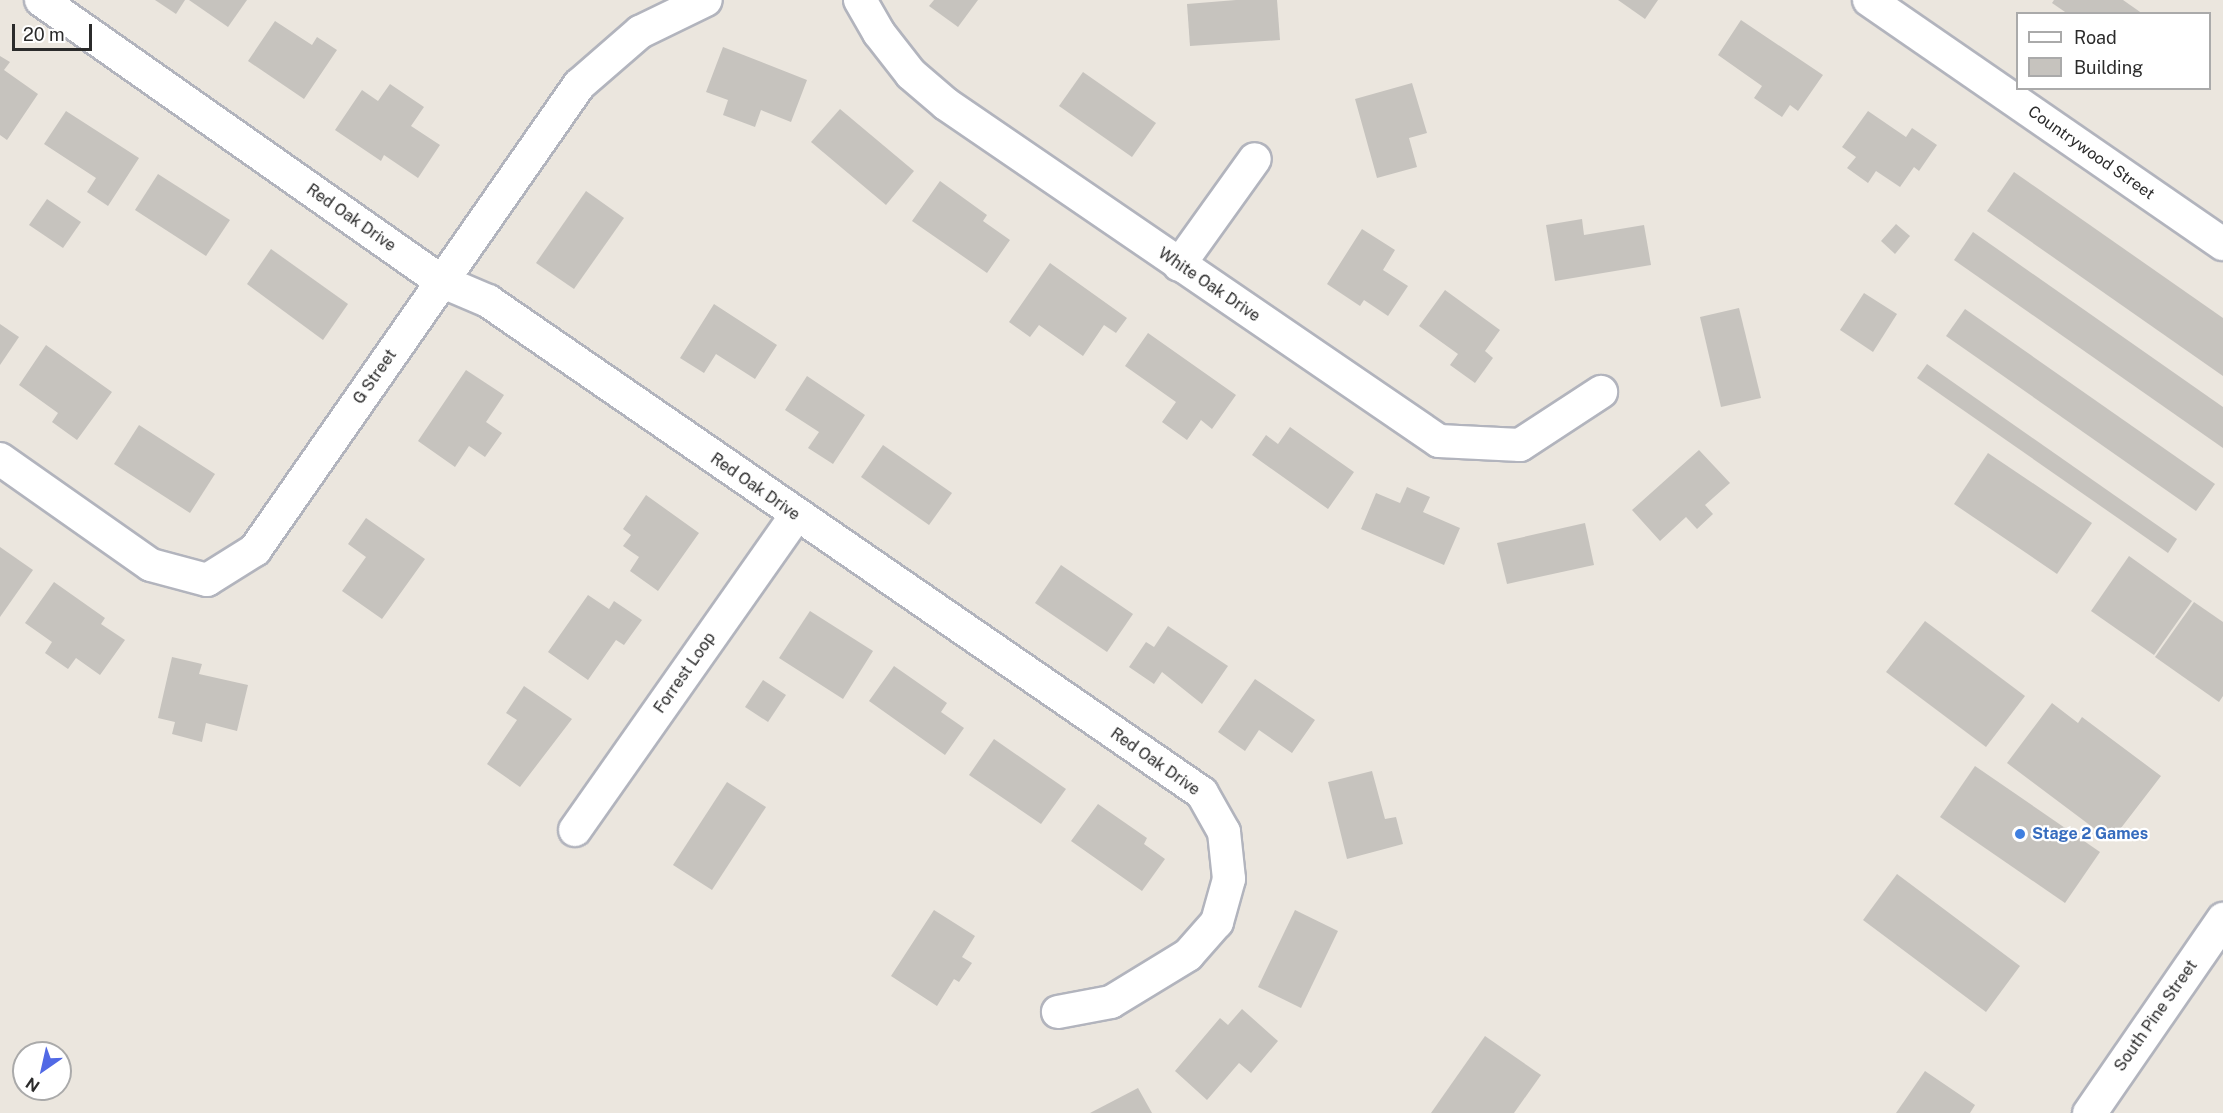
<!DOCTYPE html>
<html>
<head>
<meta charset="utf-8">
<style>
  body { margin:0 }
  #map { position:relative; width:2223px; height:1113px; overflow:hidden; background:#ebe6de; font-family:"Public Sans",sans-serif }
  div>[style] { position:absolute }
  .building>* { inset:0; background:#c6c3be }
  .roads { filter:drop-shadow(2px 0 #b2b4bd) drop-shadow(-2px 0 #b2b4bd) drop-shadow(0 2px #b2b4bd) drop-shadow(0 -2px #b2b4bd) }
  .street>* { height:32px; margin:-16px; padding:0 16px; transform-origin:16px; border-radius:16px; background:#fff }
  .secondary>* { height:33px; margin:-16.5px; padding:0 16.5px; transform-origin:16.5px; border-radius:16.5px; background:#fff }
  .dots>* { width:16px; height:16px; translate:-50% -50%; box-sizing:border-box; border:3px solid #fff; border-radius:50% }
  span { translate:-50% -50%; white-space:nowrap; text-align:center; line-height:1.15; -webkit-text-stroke:4.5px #fff; paint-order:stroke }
  .street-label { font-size:16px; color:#2b2b2b }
  .shop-label { font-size:16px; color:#366cbe; font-weight:700 }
  .left { translate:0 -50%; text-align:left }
  .legend { position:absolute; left:2016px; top:12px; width:195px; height:78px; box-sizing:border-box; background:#fff; border:2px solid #aaa; margin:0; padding:8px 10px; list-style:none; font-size:18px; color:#2b2b2b }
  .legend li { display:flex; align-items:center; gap:12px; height:30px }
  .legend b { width:30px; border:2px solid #aaa }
  .north { position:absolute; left:12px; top:1041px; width:60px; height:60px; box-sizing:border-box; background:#fff; border:2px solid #aaa; border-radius:50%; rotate:214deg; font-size:16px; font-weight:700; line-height:24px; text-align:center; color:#2b2b2b }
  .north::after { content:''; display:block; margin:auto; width:21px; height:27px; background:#5169e5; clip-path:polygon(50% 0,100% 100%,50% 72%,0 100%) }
  .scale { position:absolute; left:12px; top:24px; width:80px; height:27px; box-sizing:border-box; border:3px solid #2b2b2b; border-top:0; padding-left:8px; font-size:18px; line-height:21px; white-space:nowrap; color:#2b2b2b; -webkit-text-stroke:4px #fff; paint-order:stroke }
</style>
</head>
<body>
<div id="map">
  <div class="building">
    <div style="clip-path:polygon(155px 0,185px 0,176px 14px)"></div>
    <div style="clip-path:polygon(189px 0,247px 0,228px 27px)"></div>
    <div style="clip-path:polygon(934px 0,978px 0,958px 27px,929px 6px)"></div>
    <div style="clip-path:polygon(1236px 0,1277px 0,1280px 40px,1190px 46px,1187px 4px)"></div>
    <div style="clip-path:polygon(1618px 0,1658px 0,1645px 19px)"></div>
    <div style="clip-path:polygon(2054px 0,2123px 0,2143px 14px,2068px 14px,2052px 3px)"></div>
    <div style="clip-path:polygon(1741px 20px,1823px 75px,1798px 111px,1790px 105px,1782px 117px,1754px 98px,1762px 86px,1718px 55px)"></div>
    <div style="clip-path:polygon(275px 21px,312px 45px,317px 37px,337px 50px,304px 99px,248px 61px)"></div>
    <div style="clip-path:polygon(723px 47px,807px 80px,791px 122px,761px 110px,755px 127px,723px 115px,728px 100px,706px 92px)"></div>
    <div style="clip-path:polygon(0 56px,10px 62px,4px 70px,38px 94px,7px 140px,0 135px)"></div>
    <div style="clip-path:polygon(1083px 72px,1156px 123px,1132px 157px,1059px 106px)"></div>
    <div style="clip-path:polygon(1412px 83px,1427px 133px,1409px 138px,1417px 167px,1377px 178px,1355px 99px)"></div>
    <div style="clip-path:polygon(390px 84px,424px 107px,411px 126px,440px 145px,418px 178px,384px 155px,381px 161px,335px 130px,362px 90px,378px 101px)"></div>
    <div style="clip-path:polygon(840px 109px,914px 171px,886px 205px,811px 142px)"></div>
    <div style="clip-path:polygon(66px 111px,139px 158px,108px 206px,87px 192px,96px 178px,44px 144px)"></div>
    <div style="clip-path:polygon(1868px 111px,1906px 137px,1912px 128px,1937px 145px,1919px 171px,1914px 167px,1900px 187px,1876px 171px,1868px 183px,1847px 168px,1856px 157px,1842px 147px)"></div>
    <div style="clip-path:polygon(2014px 172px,2223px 318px,2223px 376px,1987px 211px)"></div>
    <div style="clip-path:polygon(158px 174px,230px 220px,206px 256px,135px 210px)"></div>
    <div style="clip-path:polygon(940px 181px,987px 215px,983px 221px,1010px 240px,987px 273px,912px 221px)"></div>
    <div style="clip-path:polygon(586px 191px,624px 218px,574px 289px,536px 263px)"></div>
    <div style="clip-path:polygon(47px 199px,81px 222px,63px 248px,29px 225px)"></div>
    <div style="clip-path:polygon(1582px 219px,1584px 235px,1644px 225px,1651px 265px,1555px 281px,1546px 225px)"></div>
    <div style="clip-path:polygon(1896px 224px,1910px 236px,1895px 254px,1881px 241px)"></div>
    <div style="clip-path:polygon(1362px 229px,1395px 250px,1383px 270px,1408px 286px,1388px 316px,1364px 300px,1360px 306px,1327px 284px)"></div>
    <div style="clip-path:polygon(1973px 232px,2223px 407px,2223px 448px,1954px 260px)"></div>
    <div style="clip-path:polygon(271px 249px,348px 304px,323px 340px,247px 284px)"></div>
    <div style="clip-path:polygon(1050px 263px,1127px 318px,1116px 333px,1104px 325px,1083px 356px,1039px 325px,1030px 337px,1009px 322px)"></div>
    <div style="clip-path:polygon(1445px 290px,1500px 330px,1485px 351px,1493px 358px,1475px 383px,1450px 365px,1458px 354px,1419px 326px)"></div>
    <div style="clip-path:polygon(1864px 293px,1897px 314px,1873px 352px,1840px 330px)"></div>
    <div style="clip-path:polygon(714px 304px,777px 345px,755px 379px,716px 354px,704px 373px,680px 358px)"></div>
    <div style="clip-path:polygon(1739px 308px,1761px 398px,1721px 407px,1700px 317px)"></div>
    <div style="clip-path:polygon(1965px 309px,2215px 484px,2196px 511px,1946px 336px)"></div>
    <div style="clip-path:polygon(0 324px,19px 337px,0 365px)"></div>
    <div style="clip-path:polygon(1148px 333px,1236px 395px,1212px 429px,1201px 420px,1187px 440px,1162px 422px,1176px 402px,1125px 366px)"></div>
    <div style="clip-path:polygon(46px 345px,112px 392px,77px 440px,52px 422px,58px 413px,19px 385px)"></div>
    <div style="clip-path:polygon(1927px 364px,2177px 539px,2168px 553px,1917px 378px)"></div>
    <div style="clip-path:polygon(466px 370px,504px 395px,486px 422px,502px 433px,485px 457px,469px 446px,455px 467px,418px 441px)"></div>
    <div style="clip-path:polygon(807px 376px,865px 415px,833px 464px,808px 448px,819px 432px,785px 410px)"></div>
    <div style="clip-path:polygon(139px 425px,215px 474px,190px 513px,114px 464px)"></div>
    <div style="clip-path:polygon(1290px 427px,1354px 472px,1328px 509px,1252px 455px,1266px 435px,1278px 444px)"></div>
    <div style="clip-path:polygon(883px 445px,952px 493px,929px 525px,861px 477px)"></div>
    <div style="clip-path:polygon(1699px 450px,1730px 483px,1705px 505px,1713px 514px,1697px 529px,1686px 517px,1660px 541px,1632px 510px)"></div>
    <div style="clip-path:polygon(1988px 453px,2092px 523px,2057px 574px,1954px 504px)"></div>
    <div style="clip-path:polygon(1407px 487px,1430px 497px,1423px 512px,1460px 528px,1444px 565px,1361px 529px,1376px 493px,1400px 503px)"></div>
    <div style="clip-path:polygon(646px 495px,699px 533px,658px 591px,630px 571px,639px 557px,623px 546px,631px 535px,623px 529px)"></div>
    <div style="clip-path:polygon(366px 518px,425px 559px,382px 619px,342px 591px,366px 557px,348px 544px)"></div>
    <div style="clip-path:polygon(1585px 523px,1594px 565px,1507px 584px,1497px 543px)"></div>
    <div style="clip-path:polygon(0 547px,33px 570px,0 617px)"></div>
    <div style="clip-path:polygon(2129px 556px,2192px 601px,2154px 655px,2091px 611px)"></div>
    <div style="clip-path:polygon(1061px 565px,1133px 614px,1107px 652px,1035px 603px)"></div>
    <div style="clip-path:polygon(54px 582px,105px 618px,101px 624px,125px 640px,100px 675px,76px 658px,68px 669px,45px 653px,52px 642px,25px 623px)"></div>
    <div style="clip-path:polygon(588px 595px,609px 609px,614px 601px,642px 620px,624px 645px,616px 640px,588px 680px,548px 652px)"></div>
    <div style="clip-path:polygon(2194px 602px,2223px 622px,2223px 696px,2219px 702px,2155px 657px)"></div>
    <div style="clip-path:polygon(810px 611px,873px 651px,843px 699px,779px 658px)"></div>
    <div style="clip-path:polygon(1925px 621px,2025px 696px,1986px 747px,1886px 672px)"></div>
    <div style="clip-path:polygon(1168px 626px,1228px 666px,1202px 704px,1162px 672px,1154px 684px,1129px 667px,1146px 642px,1154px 647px)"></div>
    <div style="clip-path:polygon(172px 657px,202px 664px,199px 674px,248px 685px,237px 731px,206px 723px,202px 742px,172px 734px,175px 722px,158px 718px)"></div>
    <div style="clip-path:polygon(894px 666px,947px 703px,941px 712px,964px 728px,945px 755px,869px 701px)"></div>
    <div style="clip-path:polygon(1255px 679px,1315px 720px,1292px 753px,1259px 730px,1245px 751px,1218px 732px)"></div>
    <div style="clip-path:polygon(763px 680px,786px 695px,768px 722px,745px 707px)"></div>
    <div style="clip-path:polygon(524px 686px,572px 719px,520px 787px,487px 764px,517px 720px,506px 713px)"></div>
    <div style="clip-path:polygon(2052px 703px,2078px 723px,2082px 717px,2161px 776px,2111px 841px,2007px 763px)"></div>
    <div style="clip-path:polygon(994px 739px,1066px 789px,1041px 824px,969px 775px)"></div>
    <div style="clip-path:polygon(1975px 766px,2100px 852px,2065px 903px,1940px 817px)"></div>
    <div style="clip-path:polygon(1372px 771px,1385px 819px,1396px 817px,1403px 844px,1347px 859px,1328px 782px)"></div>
    <div style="clip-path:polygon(727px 782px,766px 807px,712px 890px,673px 865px)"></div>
    <div style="clip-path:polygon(1098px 804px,1147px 838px,1144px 844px,1165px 859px,1142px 891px,1071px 841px)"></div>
    <div style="clip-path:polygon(1897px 874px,2020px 966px,1986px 1012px,1863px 920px)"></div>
    <div style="clip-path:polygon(934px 910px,975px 936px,962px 957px,972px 963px,959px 982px,954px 979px,937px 1006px,891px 976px)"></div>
    <div style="clip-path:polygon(1295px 910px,1338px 931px,1301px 1008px,1258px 987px)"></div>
    <div style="clip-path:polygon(1242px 1009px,1278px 1041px,1251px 1073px,1239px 1063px,1207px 1100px,1175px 1071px,1220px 1018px,1228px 1025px)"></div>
    <div style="clip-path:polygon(1485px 1036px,1541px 1075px,1514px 1113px,1431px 1113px)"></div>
    <div style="clip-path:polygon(1925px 1071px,1975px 1105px,1970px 1113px,1896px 1113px)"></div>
    <div style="clip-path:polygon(1138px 1088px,1152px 1113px,1090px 1113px)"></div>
  </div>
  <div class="roads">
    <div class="street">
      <div style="left:41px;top:0;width:489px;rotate:35.1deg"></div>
      <div style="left:441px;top:281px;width:51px;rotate:23.1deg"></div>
      <div style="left:488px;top:301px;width:867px;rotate:34.57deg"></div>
      <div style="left:1202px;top:793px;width:45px;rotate:60.6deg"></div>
      <div style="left:1224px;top:832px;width:47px;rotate:83.9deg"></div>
      <div style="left:1229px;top:879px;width:45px;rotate:105.6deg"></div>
      <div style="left:1217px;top:922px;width:44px;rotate:131.3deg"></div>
      <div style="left:1188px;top:955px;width:90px;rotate:148.6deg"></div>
      <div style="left:1111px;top:1002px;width:54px;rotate:169.3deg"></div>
      <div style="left:860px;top:0;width:38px;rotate:60deg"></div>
      <div style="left:879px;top:33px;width:52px;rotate:52deg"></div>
      <div style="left:911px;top:74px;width:46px;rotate:40.6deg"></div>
      <div style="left:946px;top:104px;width:597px;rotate:34.36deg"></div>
      <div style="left:1439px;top:441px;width:81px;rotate:2.8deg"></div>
      <div style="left:1520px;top:445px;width:97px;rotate:-33.2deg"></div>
      <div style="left:1869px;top:0;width:430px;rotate:34.6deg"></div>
      <div style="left:1179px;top:265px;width:130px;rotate:-54.4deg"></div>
      <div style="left:0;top:459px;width:184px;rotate:35.1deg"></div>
      <div style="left:151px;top:565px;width:58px;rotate:15deg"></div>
      <div style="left:207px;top:580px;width:57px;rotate:-32deg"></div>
      <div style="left:255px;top:550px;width:567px;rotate:-55.13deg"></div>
      <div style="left:579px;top:85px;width:81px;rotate:-41deg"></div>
      <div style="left:640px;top:32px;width:73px;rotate:-25.9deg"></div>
      <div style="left:575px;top:830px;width:384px;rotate:-54.9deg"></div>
    </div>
    <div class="secondary">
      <div style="left:2089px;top:1113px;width:236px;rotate:-55.4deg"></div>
    </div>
  </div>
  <div class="dots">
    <div style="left:2020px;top:834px;background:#3f7fe0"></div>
  </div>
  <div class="street-label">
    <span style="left:2091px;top:153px;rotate:35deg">Countrywood Street</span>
    <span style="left:351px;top:218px;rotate:35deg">Red Oak Drive</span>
    <span style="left:1209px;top:285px;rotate:34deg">White Oak Drive</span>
    <span style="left:375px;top:377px;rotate:-55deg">G Street</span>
    <span style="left:755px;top:487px;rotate:35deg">Red Oak Drive</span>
    <span style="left:685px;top:673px;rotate:-55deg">Forrest Loop</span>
    <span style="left:1155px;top:762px;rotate:35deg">Red Oak Drive</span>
    <span style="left:2156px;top:1016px;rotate:-55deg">South Pine Street</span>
  </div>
  <div class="shop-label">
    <span class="left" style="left:2032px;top:834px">Stage 2 Games</span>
  </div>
  <ul class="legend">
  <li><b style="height:8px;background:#fff"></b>Road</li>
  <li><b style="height:16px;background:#c6c3be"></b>Building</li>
  </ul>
  <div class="north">N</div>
  <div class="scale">20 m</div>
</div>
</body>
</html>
